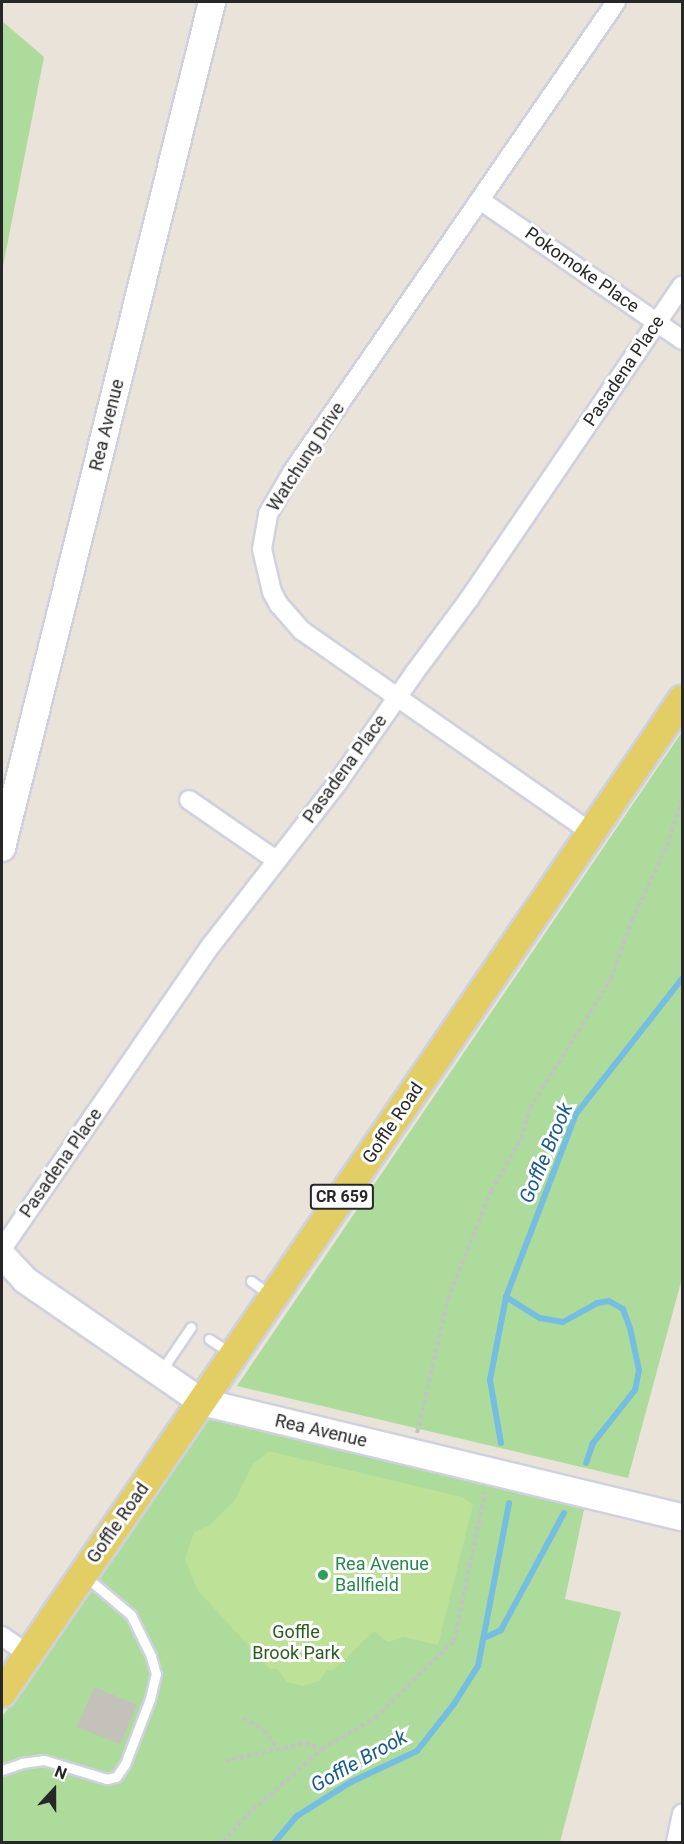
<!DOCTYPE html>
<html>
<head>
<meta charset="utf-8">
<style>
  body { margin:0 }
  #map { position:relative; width:684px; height:1844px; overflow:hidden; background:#e9e3da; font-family:Roboto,sans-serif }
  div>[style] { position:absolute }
  .green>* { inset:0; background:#acdb9b }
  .pitch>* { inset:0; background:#bde197 }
  .stream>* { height:6px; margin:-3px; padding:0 3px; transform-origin:3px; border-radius:3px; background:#75bee2 }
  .building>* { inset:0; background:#c4c0ba }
  .path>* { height:4px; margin-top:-2px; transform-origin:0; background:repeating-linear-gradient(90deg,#c3c3c3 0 4.5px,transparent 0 7.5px) }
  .roads { filter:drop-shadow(2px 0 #cfd1df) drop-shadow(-2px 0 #cfd1df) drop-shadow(0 2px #cfd1df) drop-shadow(0 -2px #cfd1df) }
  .lane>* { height:9px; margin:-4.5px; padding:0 4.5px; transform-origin:4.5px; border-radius:4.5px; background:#fff }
  .street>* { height:18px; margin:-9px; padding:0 9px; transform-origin:9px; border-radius:9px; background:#fff }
  .secondary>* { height:26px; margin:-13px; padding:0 13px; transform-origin:13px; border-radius:13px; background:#fff }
  .primary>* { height:28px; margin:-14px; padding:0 14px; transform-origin:14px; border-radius:14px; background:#e3ce65 }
  .dots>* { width:16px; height:16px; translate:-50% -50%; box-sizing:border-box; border:3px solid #fff; border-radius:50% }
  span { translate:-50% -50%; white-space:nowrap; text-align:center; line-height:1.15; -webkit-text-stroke:6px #fff; paint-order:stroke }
  .shield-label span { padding:2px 4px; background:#fff; border:2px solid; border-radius:4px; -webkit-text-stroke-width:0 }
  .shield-label { font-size:16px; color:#272727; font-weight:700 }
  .street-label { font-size:18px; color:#272727 }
  .leisure-label { font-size:18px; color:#27864d }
  .left { translate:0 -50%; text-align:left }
  .park-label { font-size:18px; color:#285c1f }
  .water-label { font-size:20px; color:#195b8a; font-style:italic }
  .frame { position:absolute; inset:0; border:3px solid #272727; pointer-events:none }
  .north { position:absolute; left:24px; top:1760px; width:60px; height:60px; -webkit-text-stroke:4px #fff; paint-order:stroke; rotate:21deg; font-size:16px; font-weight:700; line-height:24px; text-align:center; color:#272727 }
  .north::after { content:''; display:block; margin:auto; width:21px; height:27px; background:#272727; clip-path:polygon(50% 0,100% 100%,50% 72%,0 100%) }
</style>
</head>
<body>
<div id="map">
  <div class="green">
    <div style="clip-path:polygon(2px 21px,44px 57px,2px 271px)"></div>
    <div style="clip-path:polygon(682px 732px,682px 1278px,628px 1478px,237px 1386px)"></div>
    <div style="clip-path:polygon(208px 1419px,585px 1505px,565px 1599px,621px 1612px,560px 1842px,2px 1842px,2px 1717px)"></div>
  </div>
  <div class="pitch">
    <div style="clip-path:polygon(269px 1451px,462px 1497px,473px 1505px,438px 1645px,404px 1637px,388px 1642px,374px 1631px,334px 1670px,327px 1670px,319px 1681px,303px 1686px,287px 1682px,277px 1669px,270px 1669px,198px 1591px,185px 1559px,194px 1532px,210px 1525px,235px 1500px,253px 1464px)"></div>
  </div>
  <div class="stream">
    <div style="left:506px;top:1297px;width:40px;rotate:32deg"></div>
    <div style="left:540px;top:1318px;width:23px;rotate:10deg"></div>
    <div style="left:563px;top:1322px;width:39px;rotate:-29deg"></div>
    <div style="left:597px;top:1303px;width:12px;rotate:-9deg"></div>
    <div style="left:609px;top:1301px;width:16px;rotate:30deg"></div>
    <div style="left:623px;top:1309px;width:20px;rotate:70deg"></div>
    <div style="left:630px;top:1328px;width:43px;rotate:77.9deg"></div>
    <div style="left:639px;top:1370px;width:20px;rotate:101deg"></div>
    <div style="left:635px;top:1390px;width:68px;rotate:128.4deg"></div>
    <div style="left:593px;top:1443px;width:21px;rotate:109deg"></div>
    <div style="left:501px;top:1443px;width:64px;rotate:-99.9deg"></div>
    <div style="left:490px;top:1380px;width:85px;rotate:-79.1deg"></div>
    <div style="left:506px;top:1297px;width:196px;rotate:-69.1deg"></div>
    <div style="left:576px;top:1114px;width:172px;rotate:-51.9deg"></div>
    <div style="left:484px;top:1638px;width:19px;rotate:-25deg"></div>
    <div style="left:501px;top:1630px;width:133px;rotate:-61.7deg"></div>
    <div style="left:275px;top:1842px;width:34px;rotate:-50deg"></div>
    <div style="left:297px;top:1816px;width:64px;rotate:-32.2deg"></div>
    <div style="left:351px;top:1782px;width:73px;rotate:-25.2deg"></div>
    <div style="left:417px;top:1751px;width:60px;rotate:-51.8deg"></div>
    <div style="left:454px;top:1704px;width:45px;rotate:-57.7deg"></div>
    <div style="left:478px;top:1666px;width:166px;rotate:-79.2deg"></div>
  </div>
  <div class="building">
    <div style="clip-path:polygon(94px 1687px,137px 1705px,120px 1744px,77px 1727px)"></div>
  </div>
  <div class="path">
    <div style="left:417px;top:1433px;width:138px;rotate:-77deg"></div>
    <div style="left:448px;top:1299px;width:116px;rotate:-68.3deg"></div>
    <div style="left:491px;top:1191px;width:60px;rotate:-60deg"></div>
    <div style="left:521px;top:1139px;width:32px;rotate:-74deg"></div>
    <div style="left:530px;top:1108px;width:152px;rotate:-57.9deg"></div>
    <div style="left:611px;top:979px;width:63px;rotate:-70.4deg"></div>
    <div style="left:632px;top:920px;width:82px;rotate:-64.7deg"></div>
    <div style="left:667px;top:846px;width:49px;rotate:-72.3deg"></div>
    <div style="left:243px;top:1718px;width:24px;rotate:30deg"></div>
    <div style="left:264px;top:1730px;width:24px;rotate:54deg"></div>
    <div style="left:225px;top:1761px;width:82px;rotate:-12.7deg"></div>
    <div style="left:305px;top:1743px;width:18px;rotate:19deg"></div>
    <div style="left:223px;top:1842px;width:36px;rotate:-48deg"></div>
    <div style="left:247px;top:1815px;width:100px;rotate:-41.3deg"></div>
    <div style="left:322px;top:1749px;width:61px;rotate:-30.3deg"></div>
    <div style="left:375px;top:1718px;width:110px;rotate:-44.3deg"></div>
    <div style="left:454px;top:1641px;width:152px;rotate:-78.2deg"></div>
  </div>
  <div class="roads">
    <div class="lane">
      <div style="left:251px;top:1281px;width:26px;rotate:36deg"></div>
      <div style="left:209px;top:1339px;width:27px;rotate:33deg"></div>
      <div style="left:161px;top:1371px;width:53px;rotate:-55.7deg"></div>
      <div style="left:2px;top:1770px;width:21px;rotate:-19deg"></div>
      <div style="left:22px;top:1763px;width:22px;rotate:-8deg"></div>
      <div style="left:44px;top:1760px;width:66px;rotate:16.8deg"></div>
      <div style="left:107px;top:1779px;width:9px;rotate:-13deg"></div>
      <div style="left:116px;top:1777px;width:16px;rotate:-55deg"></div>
      <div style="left:125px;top:1764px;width:70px;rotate:-69deg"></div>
      <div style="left:150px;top:1699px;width:26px;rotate:-77deg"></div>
      <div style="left:156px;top:1674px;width:19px;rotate:-106deg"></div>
      <div style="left:151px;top:1656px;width:46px;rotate:-116deg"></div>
      <div style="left:131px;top:1615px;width:59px;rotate:-139.8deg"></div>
    </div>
    <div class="street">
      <div style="left:480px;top:200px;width:246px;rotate:34.7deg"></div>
      <div style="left:189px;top:800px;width:106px;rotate:34.6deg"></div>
      <div style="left:592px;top:833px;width:353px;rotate:-145.1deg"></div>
      <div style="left:302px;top:631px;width:35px;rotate:-131deg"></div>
      <div style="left:279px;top:605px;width:15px;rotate:-118deg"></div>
      <div style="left:272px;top:592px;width:44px;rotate:-103.1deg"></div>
      <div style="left:262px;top:549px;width:36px;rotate:-80deg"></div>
      <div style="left:268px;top:514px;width:50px;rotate:-59.8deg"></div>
      <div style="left:293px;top:471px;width:569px;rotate:-55.44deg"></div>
      <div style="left:2px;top:1249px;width:370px;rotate:-55.5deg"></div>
      <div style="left:212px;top:944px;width:205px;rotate:-52.1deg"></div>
      <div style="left:338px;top:782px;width:134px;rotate:-55deg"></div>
      <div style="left:415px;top:672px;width:91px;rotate:-53.5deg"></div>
      <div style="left:469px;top:599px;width:379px;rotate:-55.8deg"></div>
      <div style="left:2px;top:1636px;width:32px;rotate:35deg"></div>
      <div style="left:676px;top:1842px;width:29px;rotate:-78deg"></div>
    </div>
    <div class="secondary">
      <div style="left:2px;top:848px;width:872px;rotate:-76.06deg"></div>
      <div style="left:2px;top:1255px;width:34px;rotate:47deg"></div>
      <div style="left:25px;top:1280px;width:215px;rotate:34.6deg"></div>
      <div style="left:202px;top:1402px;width:494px;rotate:13.5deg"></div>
    </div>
    <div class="primary">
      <div style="left:2px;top:1693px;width:1204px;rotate:-55.6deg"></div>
    </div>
  </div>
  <div class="dots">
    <div style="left:323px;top:1575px;background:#2e9e5b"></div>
  </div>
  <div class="shield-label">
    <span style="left:342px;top:1197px">CR 659</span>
  </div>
  <div class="street-label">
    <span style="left:582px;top:270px;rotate:35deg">Pokomoke Place</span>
    <span style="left:624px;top:371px;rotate:-56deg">Pasadena Place</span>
    <span style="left:107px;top:425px;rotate:-76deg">Rea Avenue</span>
    <span style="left:306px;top:457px;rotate:-57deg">Watchung Drive</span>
    <span style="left:345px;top:769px;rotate:-54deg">Pasadena Place</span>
    <span style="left:393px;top:1123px;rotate:-56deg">Goffle Road</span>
    <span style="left:61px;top:1163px;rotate:-55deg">Pasadena Place</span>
    <span style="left:321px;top:1431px;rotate:13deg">Rea Avenue</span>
    <span style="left:118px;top:1523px;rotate:-55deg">Goffle Road</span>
  </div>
  <div class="leisure-label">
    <span class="left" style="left:335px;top:1575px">Rea Avenue<br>Ballfield</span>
  </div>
  <div class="park-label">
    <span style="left:296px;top:1643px">Goffle<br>Brook Park</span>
  </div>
  <div class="water-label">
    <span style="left:546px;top:1153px;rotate:-67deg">Goffle Brook</span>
    <span style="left:359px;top:1761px;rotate:-29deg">Goffle Brook</span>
  </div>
  <div class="frame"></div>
  <div class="north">N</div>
</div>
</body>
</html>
